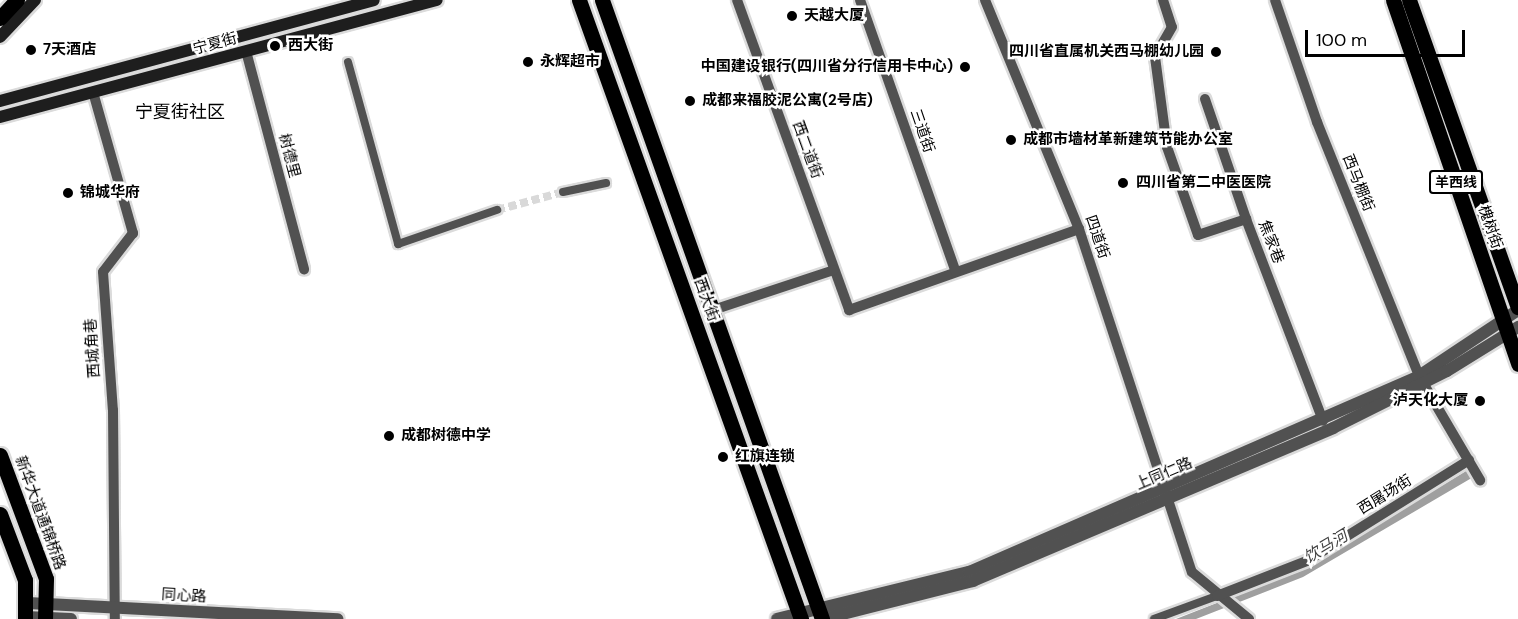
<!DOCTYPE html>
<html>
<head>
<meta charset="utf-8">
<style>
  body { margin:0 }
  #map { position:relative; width:1518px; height:619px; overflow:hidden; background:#fff; font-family:"DM Sans","Noto Sans SC",sans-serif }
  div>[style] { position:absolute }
  .water>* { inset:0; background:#9f9f9f }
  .pedestrian-tunnel>* { height:8px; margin-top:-4px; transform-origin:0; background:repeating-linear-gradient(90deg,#d9d9d9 0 8px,transparent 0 12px) }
  .roads { filter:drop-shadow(2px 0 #dbdbdb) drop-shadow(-2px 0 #dbdbdb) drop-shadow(0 2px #dbdbdb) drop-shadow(0 -2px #dbdbdb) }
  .pedestrian>* { height:8px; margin:-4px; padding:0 4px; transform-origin:4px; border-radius:4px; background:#515151 }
  .minor>* { height:10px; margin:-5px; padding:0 5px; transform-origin:5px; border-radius:5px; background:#515151 }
  .tertiary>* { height:12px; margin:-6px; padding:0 6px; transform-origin:6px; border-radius:6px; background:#515151 }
  .secondary>* { height:12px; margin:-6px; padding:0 6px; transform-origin:6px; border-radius:6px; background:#1e1e1e }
  .primary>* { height:15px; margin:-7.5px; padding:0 7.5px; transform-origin:7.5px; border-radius:7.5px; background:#000 }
  .dots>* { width:16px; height:16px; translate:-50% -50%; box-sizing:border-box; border:3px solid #fff; border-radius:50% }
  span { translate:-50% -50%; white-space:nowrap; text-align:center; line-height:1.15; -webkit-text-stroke:5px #fff; paint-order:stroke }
  .shield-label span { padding:2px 4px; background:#fff; border:2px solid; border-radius:4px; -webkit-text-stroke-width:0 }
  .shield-label { font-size:14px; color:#000; font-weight:700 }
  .poi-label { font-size:15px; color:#000; font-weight:700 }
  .left { translate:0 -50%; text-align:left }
  .right { translate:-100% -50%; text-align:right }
  .street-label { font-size:15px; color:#000 }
  .water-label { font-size:16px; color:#404040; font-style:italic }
  .quarter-label { font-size:18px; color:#000 }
  .scale { position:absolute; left:1305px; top:30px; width:160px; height:27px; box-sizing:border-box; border:3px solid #000; border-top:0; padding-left:8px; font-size:18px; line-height:21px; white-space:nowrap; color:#000; -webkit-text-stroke:4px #fff; paint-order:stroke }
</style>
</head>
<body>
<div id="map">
  <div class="water">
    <div style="clip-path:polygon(1471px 468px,1475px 476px,1303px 577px,1196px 619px,1176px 619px,1301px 570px)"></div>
  </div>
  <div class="pedestrian-tunnel">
    <div style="left:497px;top:210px;width:68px;rotate:-15.3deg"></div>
  </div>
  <div class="roads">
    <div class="pedestrian">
      <div style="left:348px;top:62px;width:189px;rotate:74.6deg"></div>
      <div style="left:398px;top:244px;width:105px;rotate:-19deg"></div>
      <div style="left:563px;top:192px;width:44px;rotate:-11.8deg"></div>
      <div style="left:1154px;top:619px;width:67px;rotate:-20.1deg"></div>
    </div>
    <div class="minor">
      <div style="left:737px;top:0;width:330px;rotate:70.1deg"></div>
      <div style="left:849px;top:310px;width:244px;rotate:-19.4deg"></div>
      <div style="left:860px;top:0;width:288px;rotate:70.6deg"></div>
      <div style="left:985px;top:0;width:248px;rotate:67.7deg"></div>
      <div style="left:1079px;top:229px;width:361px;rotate:71.8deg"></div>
      <div style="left:1192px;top:572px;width:74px;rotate:39.5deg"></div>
      <div style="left:1163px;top:0;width:28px;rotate:72deg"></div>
      <div style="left:1172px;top:27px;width:34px;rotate:120deg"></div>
      <div style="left:1155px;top:57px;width:91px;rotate:82.4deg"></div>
      <div style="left:1167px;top:147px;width:93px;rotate:70.6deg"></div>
      <div style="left:1198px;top:235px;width:51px;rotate:-18.4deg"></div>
      <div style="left:1246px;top:219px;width:216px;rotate:69.1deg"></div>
      <div style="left:1275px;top:0;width:129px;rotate:71deg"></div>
      <div style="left:1317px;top:122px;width:274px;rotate:68.1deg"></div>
      <div style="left:1419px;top:376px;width:121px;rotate:59.6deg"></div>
      <div style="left:246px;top:51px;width:226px;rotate:75.1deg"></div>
      <div style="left:93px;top:92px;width:147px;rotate:74.2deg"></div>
      <div style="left:133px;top:233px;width:49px;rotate:127.6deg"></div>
      <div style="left:103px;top:272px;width:138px;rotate:85.9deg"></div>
      <div style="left:113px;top:410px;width:209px;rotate:89.5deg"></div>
      <div style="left:1205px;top:99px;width:127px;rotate:71.1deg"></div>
      <div style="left:713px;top:310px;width:127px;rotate:-18.3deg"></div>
      <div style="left:1217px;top:596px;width:97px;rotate:-21.3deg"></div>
      <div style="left:1307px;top:561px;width:191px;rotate:-31.9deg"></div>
    </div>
    <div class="tertiary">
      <div style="left:28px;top:603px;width:310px;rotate:3deg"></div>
      <div style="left:26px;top:617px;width:45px;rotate:2.5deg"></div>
      <div style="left:777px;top:619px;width:198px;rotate:-13.8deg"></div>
      <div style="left:969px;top:572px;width:491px;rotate:-23.5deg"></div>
      <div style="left:1419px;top:376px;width:119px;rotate:-33.7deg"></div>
      <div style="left:823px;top:619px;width:155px;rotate:-14.2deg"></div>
      <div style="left:973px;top:581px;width:391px;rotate:-23deg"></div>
      <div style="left:1333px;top:428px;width:127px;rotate:-26.6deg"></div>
      <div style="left:1447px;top:371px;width:84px;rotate:-31.8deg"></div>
    </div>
    <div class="secondary">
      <div style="left:0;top:37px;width:51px;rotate:-46.6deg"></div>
      <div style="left:0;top:101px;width:387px;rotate:-15.1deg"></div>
      <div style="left:0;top:117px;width:452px;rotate:-15deg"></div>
    </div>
    <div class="primary">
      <div style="left:579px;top:0;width:658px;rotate:70.27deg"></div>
      <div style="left:602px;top:0;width:657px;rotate:70.43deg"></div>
      <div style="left:1393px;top:0;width:385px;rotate:71deg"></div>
      <div style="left:1409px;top:0;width:326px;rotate:70.5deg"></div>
      <div style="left:0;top:18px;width:25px;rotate:-47deg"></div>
      <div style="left:0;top:455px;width:132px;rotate:69.6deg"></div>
      <div style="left:46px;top:579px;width:40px;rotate:91.4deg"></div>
      <div style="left:0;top:514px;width:71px;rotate:69.3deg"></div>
      <div style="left:25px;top:580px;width:39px;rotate:90deg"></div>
    </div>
  </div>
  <div class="dots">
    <div style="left:792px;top:16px;background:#000"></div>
    <div style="left:275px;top:46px;background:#000"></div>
    <div style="left:31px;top:50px;background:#000"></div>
    <div style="left:1216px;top:52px;background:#000"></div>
    <div style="left:528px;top:62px;background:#000"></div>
    <div style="left:965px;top:67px;background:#000"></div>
    <div style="left:690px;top:101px;background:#000"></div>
    <div style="left:1011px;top:140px;background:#000"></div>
    <div style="left:1123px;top:183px;background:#000"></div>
    <div style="left:68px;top:193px;background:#000"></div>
    <div style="left:1480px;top:401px;background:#000"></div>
    <div style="left:389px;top:436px;background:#000"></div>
    <div style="left:723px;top:457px;background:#000"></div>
  </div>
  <div class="shield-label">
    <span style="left:1456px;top:182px">羊西线</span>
  </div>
  <div class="poi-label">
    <span class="left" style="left:804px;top:16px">天越大厦</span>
    <span class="left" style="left:288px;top:46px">西大街</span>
    <span class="left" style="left:43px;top:50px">7天酒店</span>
    <span class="right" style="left:1204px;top:52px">四川省直属机关西马棚幼儿园</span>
    <span class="left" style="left:540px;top:62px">永辉超市</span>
    <span class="right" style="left:953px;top:67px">中国建设银行(四川省分行信用卡中心)</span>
    <span class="left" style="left:702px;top:101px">成都来福胶泥公寓(2号店)</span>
    <span class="left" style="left:1023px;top:140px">成都市墙材革新建筑节能办公室</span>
    <span class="left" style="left:1136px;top:183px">四川省第二中医医院</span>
    <span class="left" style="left:80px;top:193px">锦城华府</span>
    <span class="right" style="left:1468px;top:401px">泸天化大厦</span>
    <span class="left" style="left:401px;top:436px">成都树德中学</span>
    <span class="left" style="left:735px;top:457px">红旗连锁</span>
  </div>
  <div class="street-label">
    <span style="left:215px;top:44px;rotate:-15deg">宁夏街</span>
    <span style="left:922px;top:131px;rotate:71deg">三道街</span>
    <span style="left:807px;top:150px;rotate:70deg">西二道街</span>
    <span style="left:289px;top:156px;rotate:75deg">树德里</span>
    <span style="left:1358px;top:183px;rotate:68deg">西马棚街</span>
    <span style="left:1490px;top:227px;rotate:71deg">槐树街</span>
    <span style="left:1097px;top:237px;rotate:71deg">四道街</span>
    <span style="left:1271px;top:242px;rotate:69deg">焦家巷</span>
    <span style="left:706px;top:300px;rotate:70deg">西大街</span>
    <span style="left:93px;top:348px;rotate:-94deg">西城角巷</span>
    <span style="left:1164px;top:474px;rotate:-23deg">上同仁路</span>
    <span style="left:1385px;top:495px;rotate:-32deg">西屠场街</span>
    <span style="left:40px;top:513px;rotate:70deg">新华大道通锦桥路</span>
    <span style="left:184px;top:596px;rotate:3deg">同心路</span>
  </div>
  <div class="water-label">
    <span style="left:1326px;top:547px;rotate:-31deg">饮马河</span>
  </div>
  <div class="quarter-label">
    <span style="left:180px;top:112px">宁夏街社区</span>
  </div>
  <div class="scale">100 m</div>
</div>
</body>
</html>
